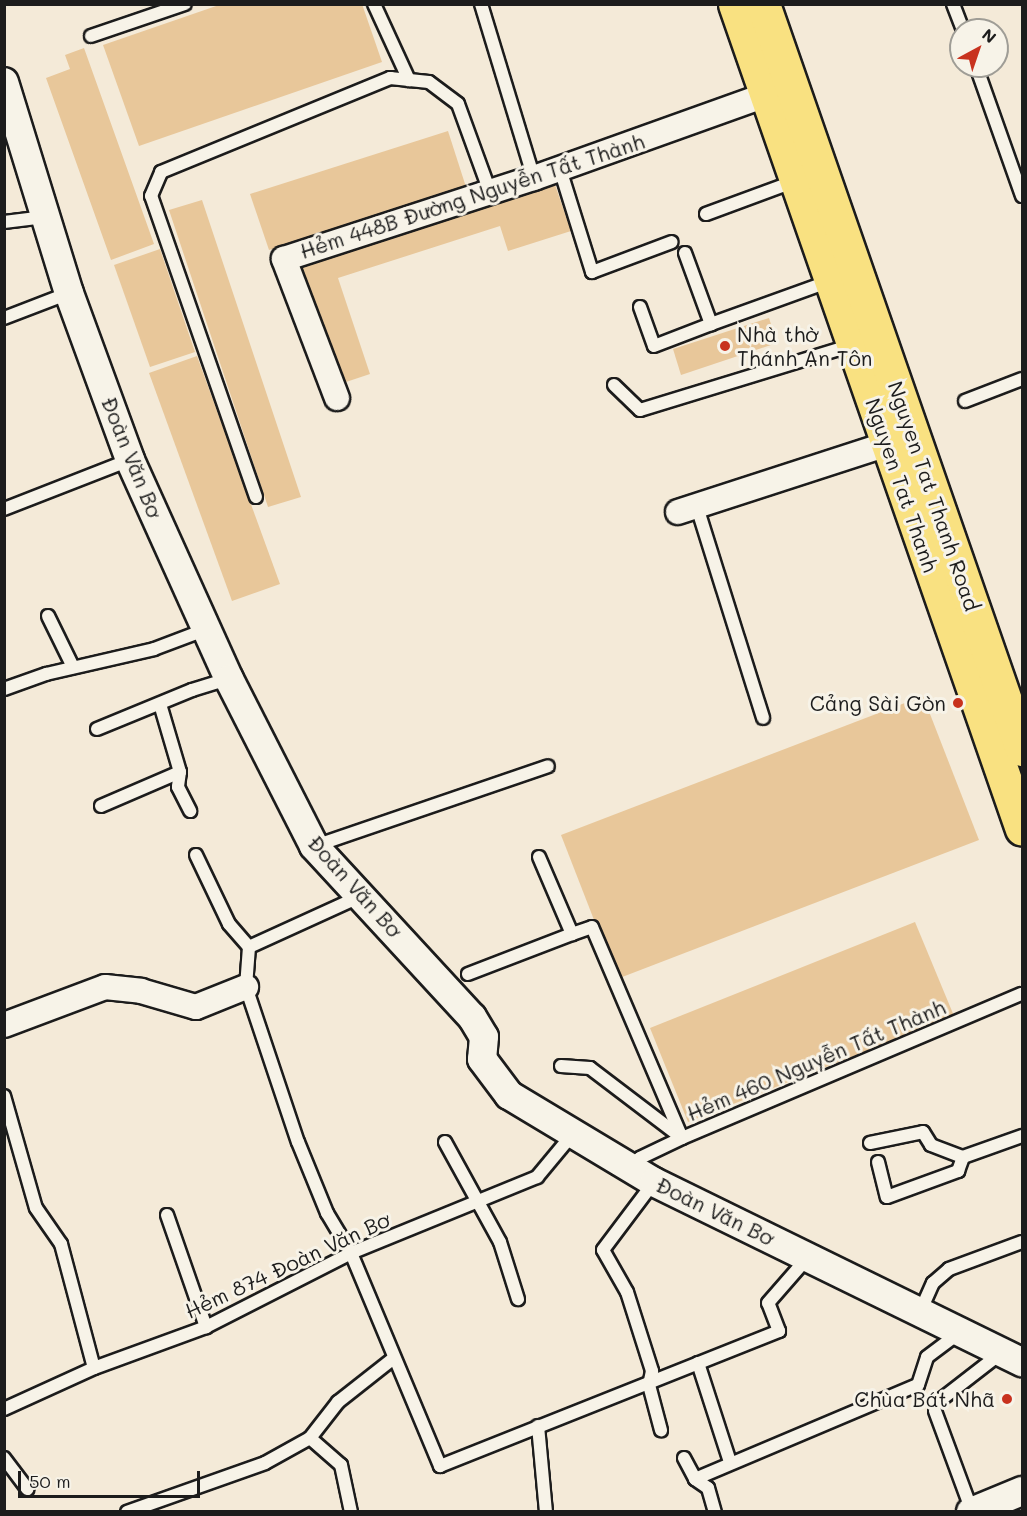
<!DOCTYPE html>
<html>
<head>
<meta charset="utf-8">
<style>
  body { margin:0 }
  #map { position:relative; width:1027px; height:1516px; overflow:hidden; background:#f4ead8; font-family:Mali,sans-serif }
  div>[style] { position:absolute }
  .building>* { inset:0; background:#e8c79a }
  .roads { filter:drop-shadow(2px 0 #1c1c1c) drop-shadow(-2px 0 #1c1c1c) drop-shadow(0 2px #1c1c1c) drop-shadow(0 -2px #1c1c1c) }
  .service>* { height:12px; margin:-6px; padding:0 6px; transform-origin:6px; border-radius:6px; background:#f7f3e8 }
  .minor>* { height:24px; margin:-12px; padding:0 12px; transform-origin:12px; border-radius:12px; background:#f7f3e8 }
  .tertiary>* { height:28px; margin:-14px; padding:0 14px; transform-origin:14px; border-radius:14px; background:#f7f3e8 }
  .primary>* { height:33px; margin:-16.5px; padding:0 16.5px; transform-origin:16.5px; border-radius:16.5px; background:#f9e181 }
  .dots>* { width:16px; height:16px; translate:-50% -50%; box-sizing:border-box; border:3px solid #f7f3e8; border-radius:50% }
  span { translate:-50% -50%; white-space:nowrap; text-align:center; line-height:1.15; -webkit-text-stroke:6px #f7f3e8; paint-order:stroke }
  .street-label { font-size:21px; color:#1c1c1c }
  .poi-label { font-size:21px; color:#1c1c1c }
  .left { translate:0 -50%; text-align:left }
  .right { translate:-100% -50%; text-align:right }
  .frame { position:absolute; inset:0; border:6px solid #1c1c1c; pointer-events:none }
  .north { position:absolute; left:949px; top:18px; width:60px; height:60px; box-sizing:border-box; background:#f7f3e8; border:2px solid #9f9d96; border-radius:50%; rotate:40deg; font-size:16px; font-weight:700; line-height:24px; text-align:center; color:#1c1c1c }
  .north::after { content:''; display:block; margin:auto; width:21px; height:27px; background:#c8321e; clip-path:polygon(50% 0,100% 100%,50% 72%,0 100%) }
  .scale { position:absolute; left:18px; top:1471px; width:182px; height:27px; box-sizing:border-box; border:3px solid #1c1c1c; border-top:0; padding-left:8px; font-size:18px; line-height:21px; white-space:nowrap; color:#1c1c1c; -webkit-text-stroke:4px #f7f3e8; paint-order:stroke }
</style>
</head>
<body>
<div id="map">
  <div class="building">
    <div style="clip-path:polygon(222px 4px,362px 4px,382px 62px,139px 146px,103px 45px)"></div>
    <div style="clip-path:polygon(84px 48px,154px 244px,111px 260px,46px 78px,70px 69px,65px 55px)"></div>
    <div style="clip-path:polygon(448px 131px,466px 187px,269px 250px,250px 194px)"></div>
    <div style="clip-path:polygon(552px 176px,571px 231px,508px 251px,500px 226px,338px 278px,370px 374px,340px 384px,300px 266px)"></div>
    <div style="clip-path:polygon(202px 200px,301px 497px,268px 507px,169px 210px)"></div>
    <div style="clip-path:polygon(160px 249px,195px 352px,150px 367px,114px 265px)"></div>
    <div style="clip-path:polygon(769px 318px,777px 343px,681px 375px,673px 349px)"></div>
    <div style="clip-path:polygon(197px 356px,280px 584px,232px 601px,149px 373px)"></div>
    <div style="clip-path:polygon(923px 696px,979px 840px,617px 979px,561px 835px)"></div>
    <div style="clip-path:polygon(915px 922px,954px 1016px,688px 1122px,650px 1028px)"></div>
  </div>
  <div class="roads">
    <div class="service">
      <div style="left:374px;top:4px;width:84px;rotate:65.3deg"></div>
      <div style="left:481px;top:4px;width:182px;rotate:73.1deg"></div>
      <div style="left:953px;top:4px;width:28px;rotate:69deg"></div>
      <div style="left:91px;top:36px;width:99px;rotate:-18.8deg"></div>
      <div style="left:976px;top:66px;width:138px;rotate:70.5deg"></div>
      <div style="left:560px;top:169px;width:108px;rotate:72.7deg"></div>
      <div style="left:592px;top:272px;width:85px;rotate:-20.6deg"></div>
      <div style="left:706px;top:214px;width:95px;rotate:-20.3deg"></div>
      <div style="left:4px;top:222px;width:41px;rotate:-7deg"></div>
      <div style="left:685px;top:253px;width:76px;rotate:69.9deg"></div>
      <div style="left:711px;top:324px;width:127px;rotate:-19.9deg"></div>
      <div style="left:640px;top:307px;width:41px;rotate:70.3deg"></div>
      <div style="left:654px;top:346px;width:61px;rotate:-21.1deg"></div>
      <div style="left:4px;top:318px;width:70px;rotate:-21deg"></div>
      <div style="left:614px;top:385px;width:36px;rotate:44deg"></div>
      <div style="left:640px;top:410px;width:222px;rotate:-17deg"></div>
      <div style="left:965px;top:401px;width:61px;rotate:-21.1deg"></div>
      <div style="left:256px;top:497px;width:319px;rotate:-109.2deg"></div>
      <div style="left:151px;top:196px;width:26px;rotate:-67deg"></div>
      <div style="left:161px;top:172px;width:248px;rotate:-22.3deg"></div>
      <div style="left:390px;top:78px;width:39px;rotate:6deg"></div>
      <div style="left:429px;top:82px;width:36px;rotate:37deg"></div>
      <div style="left:458px;top:104px;width:94px;rotate:70deg"></div>
      <div style="left:697px;top:507px;width:221px;rotate:72.6deg"></div>
      <div style="left:4px;top:509px;width:135px;rotate:-21.3deg"></div>
      <div style="left:48px;top:616px;width:57px;rotate:63.9deg"></div>
      <div style="left:4px;top:689px;width:45px;rotate:-19.7deg"></div>
      <div style="left:46px;top:674px;width:111px;rotate:-13deg"></div>
      <div style="left:154px;top:649px;width:57px;rotate:-20.7deg"></div>
      <div style="left:97px;top:729px;width:103px;rotate:-22.3deg"></div>
      <div style="left:192px;top:690px;width:39px;rotate:-17deg"></div>
      <div style="left:180px;top:772px;width:15px;rotate:98deg"></div>
      <div style="left:178px;top:787px;width:27px;rotate:63deg"></div>
      <div style="left:101px;top:806px;width:86px;rotate:-23.3deg"></div>
      <div style="left:180px;top:772px;width:71px;rotate:-106.4deg"></div>
      <div style="left:315px;top:846px;width:246px;rotate:-18.9deg"></div>
      <div style="left:196px;top:855px;width:76px;rotate:64.4deg"></div>
      <div style="left:229px;top:924px;width:30px;rotate:49deg"></div>
      <div style="left:539px;top:857px;width:84px;rotate:66.8deg"></div>
      <div style="left:572px;top:934px;width:21px;rotate:-19deg"></div>
      <div style="left:592px;top:927px;width:229px;rotate:66.9deg"></div>
      <div style="left:249px;top:947px;width:40px;rotate:94.3deg"></div>
      <div style="left:246px;top:987px;width:163px;rotate:71.5deg"></div>
      <div style="left:298px;top:1142px;width:77px;rotate:67.8deg"></div>
      <div style="left:327px;top:1213px;width:47px;rotate:59deg"></div>
      <div style="left:351px;top:1253px;width:231px;rotate:67.3deg"></div>
      <div style="left:440px;top:1466px;width:365px;rotate:-21.7deg"></div>
      <div style="left:779px;top:1331px;width:30px;rotate:-111deg"></div>
      <div style="left:768px;top:1303px;width:62px;rotate:-48.9deg"></div>
      <div style="left:249px;top:947px;width:123px;rotate:-24.5deg"></div>
      <div style="left:468px;top:974px;width:111px;rotate:-21deg"></div>
      <div style="left:561px;top:1066px;width:29px;rotate:4deg"></div>
      <div style="left:590px;top:1068px;width:114px;rotate:37.2deg"></div>
      <div style="left:4px;top:1096px;width:116px;rotate:74.1deg"></div>
      <div style="left:36px;top:1208px;width:44px;rotate:55.2deg"></div>
      <div style="left:61px;top:1244px;width:128px;rotate:75.1deg"></div>
      <div style="left:445px;top:1142px;width:114px;rotate:61.2deg"></div>
      <div style="left:500px;top:1242px;width:60px;rotate:72.5deg"></div>
      <div style="left:870px;top:1143px;width:54px;rotate:-11.7deg"></div>
      <div style="left:923px;top:1132px;width:15px;rotate:58deg"></div>
      <div style="left:931px;top:1145px;width:34px;rotate:21deg"></div>
      <div style="left:878px;top:1162px;width:36px;rotate:76deg"></div>
      <div style="left:887px;top:1197px;width:76px;rotate:-20.1deg"></div>
      <div style="left:958px;top:1171px;width:15px;rotate:-70deg"></div>
      <div style="left:963px;top:1157px;width:63px;rotate:-19.6deg"></div>
      <div style="left:631px;top:1169px;width:14px;rotate:-51deg"></div>
      <div style="left:640px;top:1158px;width:47px;rotate:-25.5deg"></div>
      <div style="left:682px;top:1138px;width:369px;rotate:-23deg"></div>
      <div style="left:654px;top:1182px;width:85px;rotate:126.9deg"></div>
      <div style="left:603px;top:1250px;width:48px;rotate:60.3deg"></div>
      <div style="left:627px;top:1292px;width:83px;rotate:72.4deg"></div>
      <div style="left:652px;top:1371px;width:14px;rotate:102deg"></div>
      <div style="left:649px;top:1385px;width:47px;rotate:75.1deg"></div>
      <div style="left:167px;top:1215px;width:119px;rotate:70.8deg"></div>
      <div style="left:920px;top:1312px;width:32px;rotate:-66deg"></div>
      <div style="left:933px;top:1283px;width:21px;rotate:-41deg"></div>
      <div style="left:949px;top:1269px;width:78px;rotate:-20.3deg"></div>
      <div style="left:698px;top:1363px;width:104px;rotate:72.1deg"></div>
      <div style="left:943px;top:1398px;width:73px;rotate:-37.8deg"></div>
      <div style="left:4px;top:1409px;width:99px;rotate:-24.5deg"></div>
      <div style="left:94px;top:1368px;width:119px;rotate:-20.1deg"></div>
      <div style="left:206px;top:1327px;width:163px;rotate:-27deg"></div>
      <div style="left:351px;top:1253px;width:201px;rotate:-22.2deg"></div>
      <div style="left:537px;top:1177px;width:53px;rotate:-50.3deg"></div>
      <div style="left:935px;top:1411px;width:107px;rotate:69.7deg"></div>
      <div style="left:538px;top:1426px;width:86px;rotate:84.7deg"></div>
      <div style="left:310px;top:1438px;width:41px;rotate:41.1deg"></div>
      <div style="left:341px;top:1465px;width:48px;rotate:78deg"></div>
      <div style="left:4px;top:1458px;width:39px;rotate:53deg"></div>
      <div style="left:684px;top:1458px;width:24px;rotate:62deg"></div>
      <div style="left:695px;top:1479px;width:16px;rotate:35deg"></div>
      <div style="left:708px;top:1488px;width:25px;rotate:74deg"></div>
      <div style="left:695px;top:1479px;width:242px;rotate:-22.9deg"></div>
      <div style="left:918px;top:1385px;width:29px;rotate:-72deg"></div>
      <div style="left:927px;top:1357px;width:40px;rotate:-37deg"></div>
      <div style="left:127px;top:1512px;width:146px;rotate:-19.5deg"></div>
      <div style="left:265px;top:1463px;width:51px;rotate:-29.1deg"></div>
      <div style="left:310px;top:1438px;width:46px;rotate:-52.1deg"></div>
      <div style="left:338px;top:1402px;width:71px;rotate:-38.2deg"></div>
    </div>
    <div class="minor">
      <div style="left:337px;top:398px;width:149px;rotate:-110.9deg"></div>
      <div style="left:284px;top:259px;width:263px;rotate:-18deg"></div>
      <div style="left:534px;top:178px;width:246px;rotate:-19.7deg"></div>
      <div style="left:678px;top:512px;width:220px;rotate:-18deg"></div>
      <div style="left:4px;top:1025px;width:108px;rotate:-20.6deg"></div>
      <div style="left:105px;top:987px;width:36px;rotate:6deg"></div>
      <div style="left:141px;top:991px;width:57px;rotate:16.2deg"></div>
      <div style="left:196px;top:1007px;width:54px;rotate:-21.8deg"></div>
    </div>
    <div class="tertiary">
      <div style="left:4px;top:82px;width:221px;rotate:72.9deg"></div>
      <div style="left:69px;top:293px;width:178px;rotate:69.9deg"></div>
      <div style="left:130px;top:460px;width:240px;rotate:65.7deg"></div>
      <div style="left:229px;top:679px;width:187px;rotate:63deg"></div>
      <div style="left:314px;top:846px;width:233px;rotate:47.3deg"></div>
      <div style="left:472px;top:1017px;width:23px;rotate:59deg"></div>
      <div style="left:484px;top:1037px;width:22px;rotate:95deg"></div>
      <div style="left:482px;top:1059px;width:45px;rotate:53.1deg"></div>
      <div style="left:509px;top:1095px;width:169px;rotate:31deg"></div>
      <div style="left:654px;top:1182px;width:410px;rotate:26.1deg"></div>
      <div style="left:971px;top:1512px;width:55px;rotate:-22.4deg"></div>
    </div>
    <div class="primary">
      <div style="left:735px;top:4px;width:873px;rotate:70.82deg"></div>
      <div style="left:763px;top:4px;width:789px;rotate:70.83deg"></div>
    </div>
  </div>
  <div class="dots">
    <div style="left:725px;top:346px;background:#c8321e"></div>
    <div style="left:958px;top:703px;background:#c8321e"></div>
    <div style="left:1007px;top:1399px;background:#c8321e"></div>
  </div>
  <div class="street-label">
    <span style="left:472px;top:196px;rotate:-18deg">Hẻm 448B Đường Nguyễn Tất Thành</span>
    <span style="left:132px;top:457px;rotate:68deg">Đoàn Văn Bơ</span>
    <span style="left:902px;top:485px;rotate:71deg">Nguyen Tat Thanh</span>
    <span style="left:934px;top:496px;rotate:71deg">Nguyen Tat Thanh Road</span>
    <span style="left:355px;top:886px;rotate:48deg">Đoàn Văn Bơ</span>
    <span style="left:816px;top:1060px;rotate:-23deg">Hẻm 460 Nguyễn Tất Thành</span>
    <span style="left:715px;top:1211px;rotate:26deg">Đoàn Văn Bơ</span>
    <span style="left:287px;top:1265px;rotate:-25deg">Hẻm 874 Đoàn Văn Bơ</span>
  </div>
  <div class="poi-label">
    <span class="left" style="left:737px;top:346px">Nhà thờ<br>Thánh An Tôn</span>
    <span class="right" style="left:946px;top:703px">Cảng Sài Gòn</span>
    <span class="right" style="left:995px;top:1399px">Chùa Bát Nhã</span>
  </div>
  <div class="frame"></div>
  <div class="north">N</div>
  <div class="scale">50 m</div>
</div>
</body>
</html>
